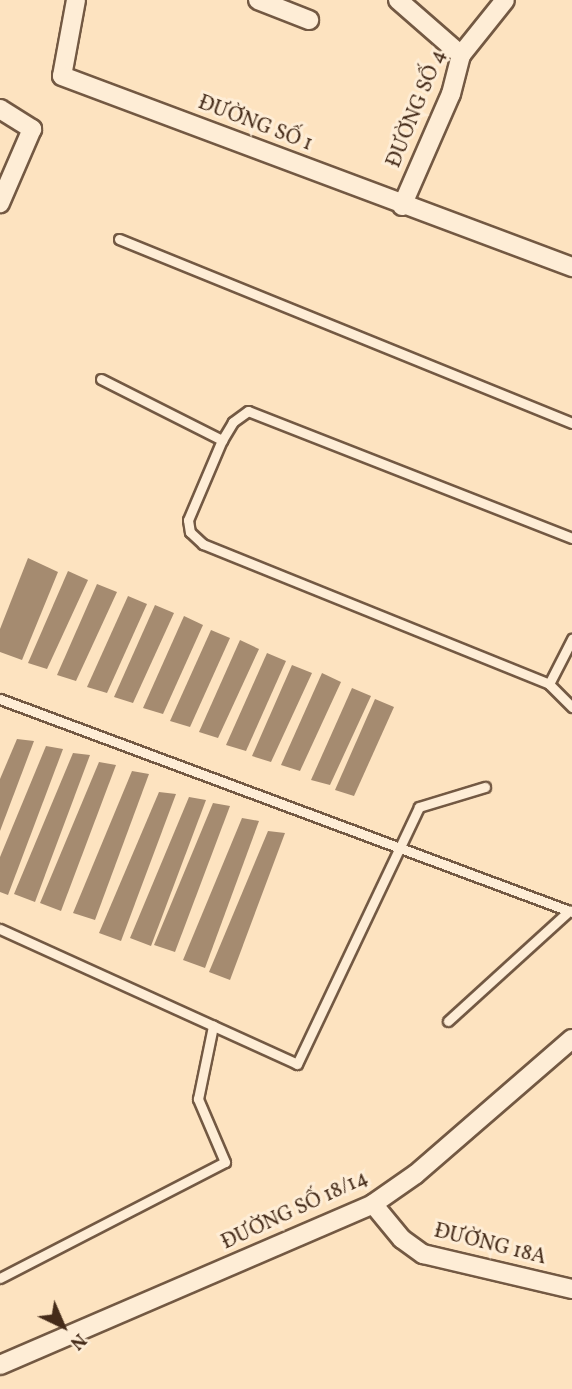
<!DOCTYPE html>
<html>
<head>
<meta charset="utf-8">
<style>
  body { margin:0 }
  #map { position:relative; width:572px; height:1389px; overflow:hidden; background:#fde3c0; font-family:Vollkorn,serif }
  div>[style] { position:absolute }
  .building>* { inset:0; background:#a58b70 }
  .roads { filter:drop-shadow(2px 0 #735943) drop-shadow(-2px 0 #735943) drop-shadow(0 2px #735943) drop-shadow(0 -2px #735943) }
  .lane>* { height:9px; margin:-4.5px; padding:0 4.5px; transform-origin:4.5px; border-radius:4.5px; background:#feedd6 }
  .street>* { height:18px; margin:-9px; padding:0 9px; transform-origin:9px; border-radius:9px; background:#feedd6 }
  span { translate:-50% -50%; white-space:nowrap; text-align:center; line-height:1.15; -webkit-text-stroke:6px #feedd6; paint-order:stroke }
  .street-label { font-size:21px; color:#452b19 }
  .north { position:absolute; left:28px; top:1291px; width:70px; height:70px; -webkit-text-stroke:5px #feedd6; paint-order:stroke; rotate:136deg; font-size:19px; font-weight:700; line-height:28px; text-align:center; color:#452b19 }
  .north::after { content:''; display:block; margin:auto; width:24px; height:32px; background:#452b19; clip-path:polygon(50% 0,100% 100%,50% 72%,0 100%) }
</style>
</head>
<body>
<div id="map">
  <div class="building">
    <div style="clip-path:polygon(28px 558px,58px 572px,22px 660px,0 652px,0 629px)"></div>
    <div style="clip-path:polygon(68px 571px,88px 580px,47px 669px,28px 663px)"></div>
    <div style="clip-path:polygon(97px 584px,117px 592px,76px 681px,57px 675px)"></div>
    <div style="clip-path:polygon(128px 596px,147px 604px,107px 693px,87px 687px)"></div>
    <div style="clip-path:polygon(155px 605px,174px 613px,133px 703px,114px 697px)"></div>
    <div style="clip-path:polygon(184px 616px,203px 625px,163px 714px,143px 708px)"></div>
    <div style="clip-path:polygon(211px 630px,230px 638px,190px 727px,170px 721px)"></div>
    <div style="clip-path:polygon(240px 640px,259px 649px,218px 738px,199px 732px)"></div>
    <div style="clip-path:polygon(267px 653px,286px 661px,246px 751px,226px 745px)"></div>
    <div style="clip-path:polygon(292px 665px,312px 673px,271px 762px,252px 756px)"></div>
    <div style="clip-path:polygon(322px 673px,341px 682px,300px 771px,281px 765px)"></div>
    <div style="clip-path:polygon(352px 688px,371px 696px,330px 785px,311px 780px)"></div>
    <div style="clip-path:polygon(375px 699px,394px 707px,354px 796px,335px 790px)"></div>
    <div style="clip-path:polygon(17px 739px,34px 741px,0 831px,0 779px)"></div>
    <div style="clip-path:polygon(46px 746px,63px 749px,8px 895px,0 892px,0 857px)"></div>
    <div style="clip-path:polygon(73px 753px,90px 755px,35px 902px,14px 894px)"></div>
    <div style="clip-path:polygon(99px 762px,116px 765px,61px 911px,40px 903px)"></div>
    <div style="clip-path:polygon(132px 771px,149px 774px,95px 920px,73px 913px)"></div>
    <div style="clip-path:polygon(159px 792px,176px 794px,121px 941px,99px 933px)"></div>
    <div style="clip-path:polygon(189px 797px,206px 800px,151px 946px,130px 938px)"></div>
    <div style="clip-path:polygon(213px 803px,230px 806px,175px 952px,154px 945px)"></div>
    <div style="clip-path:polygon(242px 818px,259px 821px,205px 968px,183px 960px)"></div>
    <div style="clip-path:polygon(268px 831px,285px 833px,230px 980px,209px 972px)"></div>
  </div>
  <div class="roads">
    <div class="lane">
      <div style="left:119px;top:239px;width:489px;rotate:22.1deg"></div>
      <div style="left:101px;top:379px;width:136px;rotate:26.8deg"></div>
      <div style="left:572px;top:538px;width:348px;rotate:-158.6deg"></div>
      <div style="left:248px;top:411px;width:19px;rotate:144deg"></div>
      <div style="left:233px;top:422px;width:21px;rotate:121deg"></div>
      <div style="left:222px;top:440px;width:87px;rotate:113deg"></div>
      <div style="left:188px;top:520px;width:12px;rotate:81deg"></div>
      <div style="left:190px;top:532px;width:18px;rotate:43deg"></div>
      <div style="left:203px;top:544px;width:373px;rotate:22deg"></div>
      <div style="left:549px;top:684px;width:33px;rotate:45deg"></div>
      <div style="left:549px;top:684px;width:51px;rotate:-62.9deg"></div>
      <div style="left:0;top:699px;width:610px;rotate:20.42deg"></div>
      <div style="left:0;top:929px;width:326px;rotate:24.4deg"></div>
      <div style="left:297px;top:1064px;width:284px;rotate:-64.6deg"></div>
      <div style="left:419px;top:807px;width:69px;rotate:-16.9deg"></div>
      <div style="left:448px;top:1021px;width:164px;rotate:-42.3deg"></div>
      <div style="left:0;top:1278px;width:253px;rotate:-27.3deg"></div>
      <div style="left:225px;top:1162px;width:69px;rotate:-113.2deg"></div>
      <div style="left:198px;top:1099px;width:75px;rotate:-78.4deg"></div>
    </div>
    <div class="street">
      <div style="left:76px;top:0;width:77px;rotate:100.4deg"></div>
      <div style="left:62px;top:76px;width:545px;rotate:20.53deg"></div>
      <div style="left:258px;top:0;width:55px;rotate:21.4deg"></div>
      <div style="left:398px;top:0;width:84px;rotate:41.1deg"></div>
      <div style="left:0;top:109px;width:38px;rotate:32deg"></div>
      <div style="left:32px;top:129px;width:81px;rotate:113.4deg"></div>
      <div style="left:402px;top:206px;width:122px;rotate:-66.4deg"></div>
      <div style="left:451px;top:94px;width:40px;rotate:-75.6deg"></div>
      <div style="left:461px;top:55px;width:70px;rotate:-51.3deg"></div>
      <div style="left:373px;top:1204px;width:45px;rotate:50.4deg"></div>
      <div style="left:402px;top:1239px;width:26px;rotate:36deg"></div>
      <div style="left:423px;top:1254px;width:153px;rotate:13.2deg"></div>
      <div style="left:0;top:1365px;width:406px;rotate:-23.3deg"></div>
      <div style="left:373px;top:1204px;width:52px;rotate:-34.9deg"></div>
      <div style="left:416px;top:1174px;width:206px;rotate:-40.9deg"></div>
    </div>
  </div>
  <div class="street-label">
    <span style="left:417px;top:109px;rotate:-68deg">ĐƯỜNG SỐ 4</span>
    <span style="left:255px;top:124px;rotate:21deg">ĐƯỜNG SỐ 1</span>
    <span style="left:295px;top:1211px;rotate:-25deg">ĐƯỜNG SỐ 18/14</span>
    <span style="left:490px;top:1245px;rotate:14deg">ĐƯỜNG 18A</span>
  </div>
  <div class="north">N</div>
</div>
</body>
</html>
